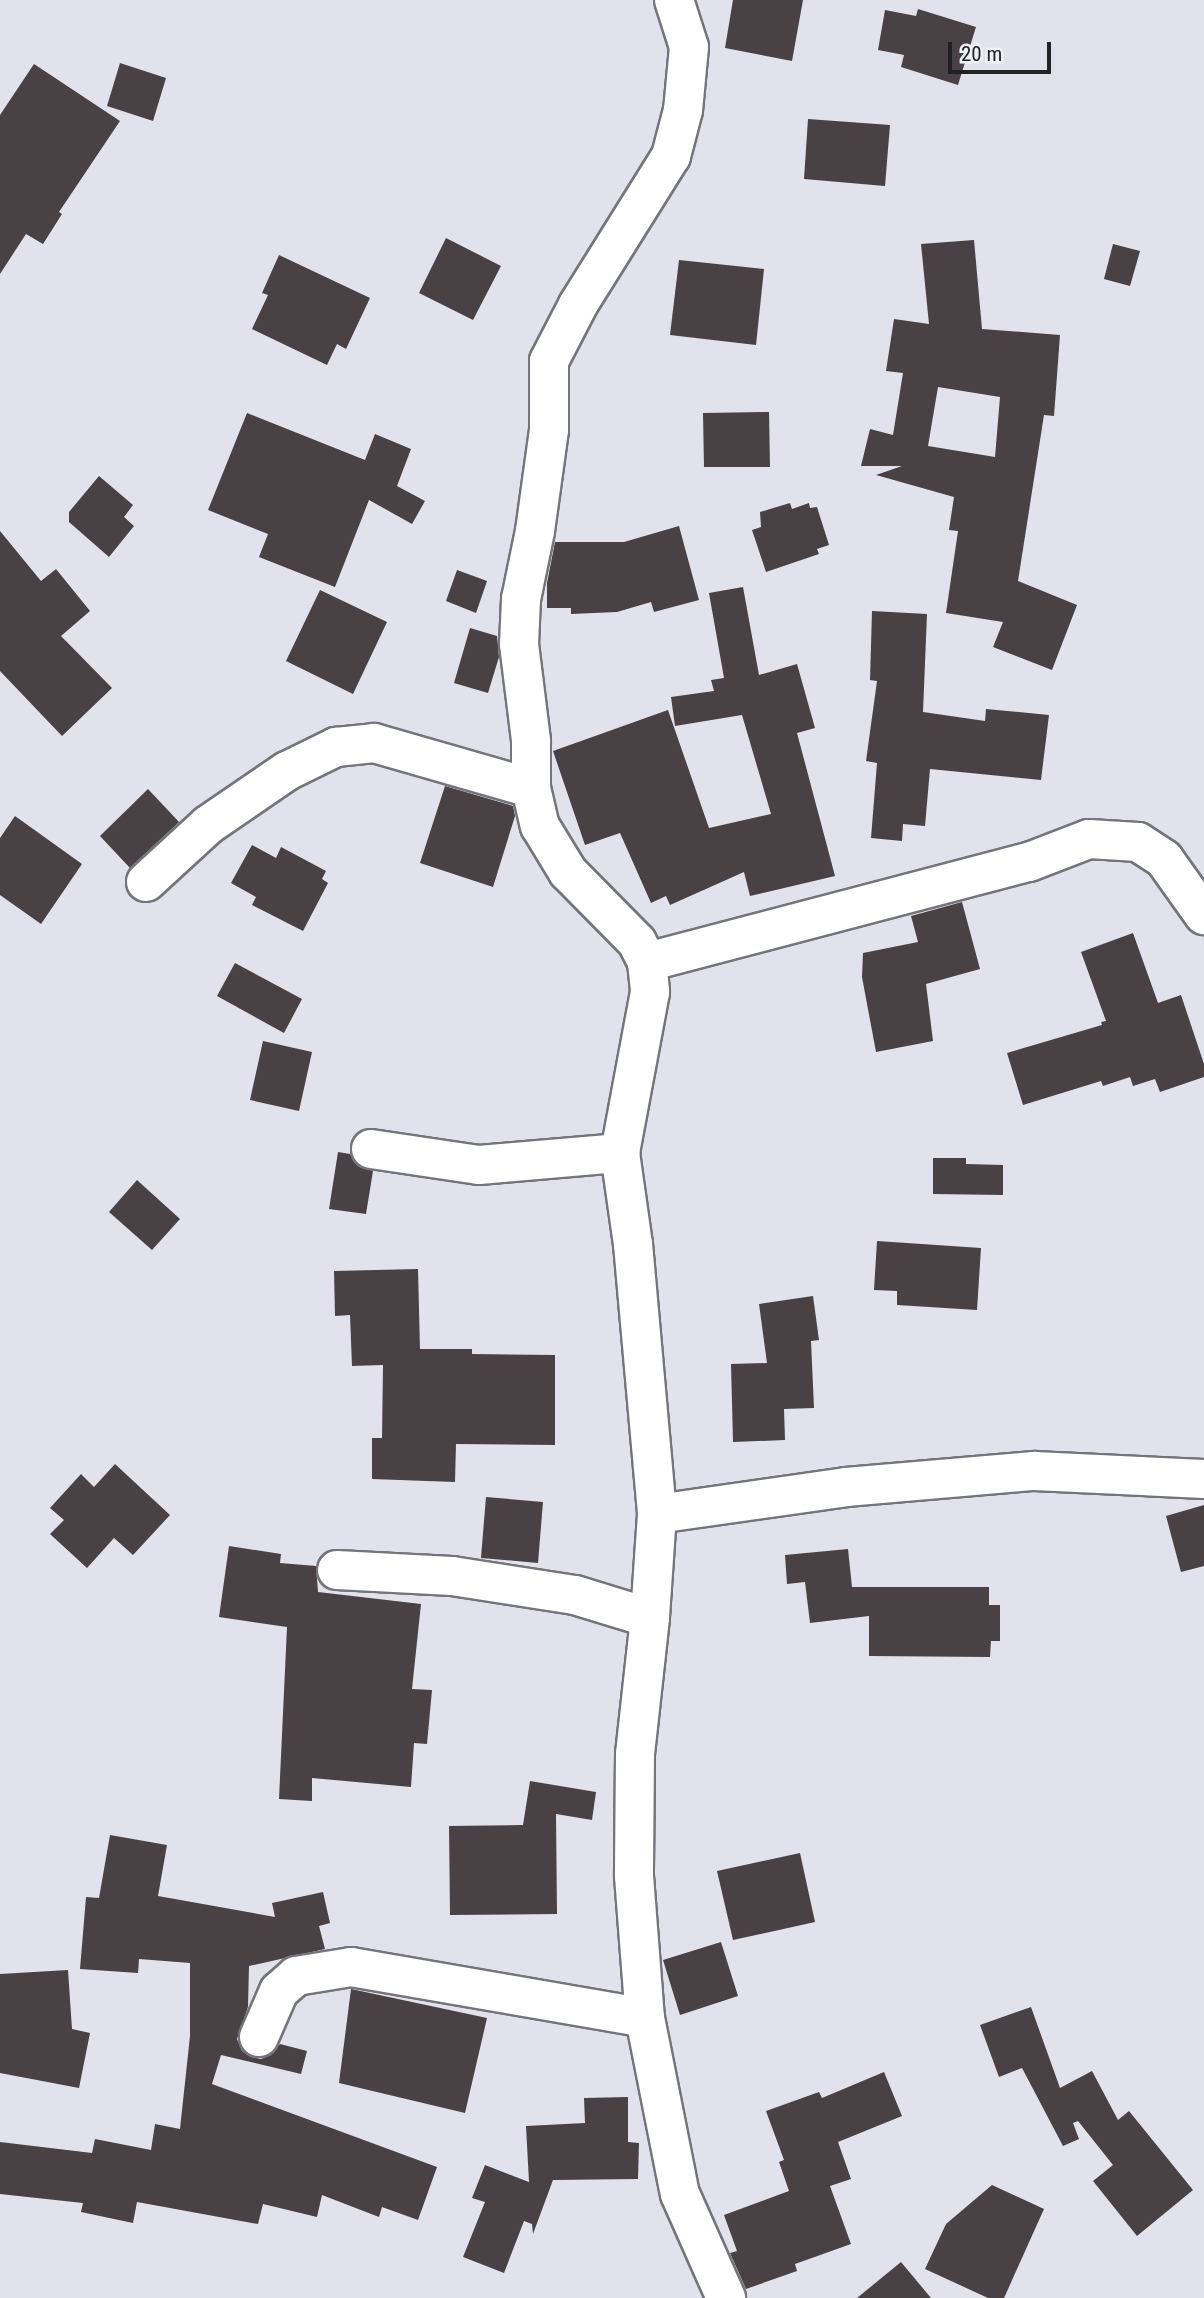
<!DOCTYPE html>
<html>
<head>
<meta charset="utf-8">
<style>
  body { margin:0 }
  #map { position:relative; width:1204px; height:2298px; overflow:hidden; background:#e1e2eb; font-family:"Roboto Condensed",sans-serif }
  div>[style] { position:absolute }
  .building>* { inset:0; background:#494144 }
  .roads { filter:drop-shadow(2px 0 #74747c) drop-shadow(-2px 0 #74747c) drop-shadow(0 2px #74747c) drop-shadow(0 -2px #74747c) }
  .minor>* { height:38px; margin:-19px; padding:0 19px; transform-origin:19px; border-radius:19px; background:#fff }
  span { translate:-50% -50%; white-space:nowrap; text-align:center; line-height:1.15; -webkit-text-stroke:7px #eeeff8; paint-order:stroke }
  .scale { position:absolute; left:948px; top:42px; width:103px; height:32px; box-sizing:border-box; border:4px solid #222226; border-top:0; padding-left:9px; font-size:21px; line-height:24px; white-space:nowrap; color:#222226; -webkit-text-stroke:5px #eeeff8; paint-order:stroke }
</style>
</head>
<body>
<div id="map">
  <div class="building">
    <div style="clip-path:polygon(733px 0,803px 0,792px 61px,725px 48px)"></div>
    <div style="clip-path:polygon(918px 9px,976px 27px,958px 85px,901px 67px,904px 55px,878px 50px,885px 10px,916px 16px)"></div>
    <div style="clip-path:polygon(120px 63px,166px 78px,153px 121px,107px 106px)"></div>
    <div style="clip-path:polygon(34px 64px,120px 121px,59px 212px,62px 214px,43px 244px,26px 234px,0 274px,0 115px)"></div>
    <div style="clip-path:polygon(808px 119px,890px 125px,885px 186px,804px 179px)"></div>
    <div style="clip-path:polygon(446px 238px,501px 266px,473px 320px,419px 293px)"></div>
    <div style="clip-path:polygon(evenodd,974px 240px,982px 329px,1060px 335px,1054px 416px,1044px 415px,1018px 581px,1077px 605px,1052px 670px,993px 647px,1003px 622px,946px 613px,958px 531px,949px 530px,954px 497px,876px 475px,902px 466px,861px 466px,870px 429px,893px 435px,903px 373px,886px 371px,894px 319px,929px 324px,921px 244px,974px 240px,938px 387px,1000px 397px,995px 457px,928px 446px,938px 387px)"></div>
    <div style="clip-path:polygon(1113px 244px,1140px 251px,1130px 286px,1104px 279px)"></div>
    <div style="clip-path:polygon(279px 255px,370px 298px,346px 349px,337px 344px,327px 365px,252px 329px,268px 295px,262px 293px)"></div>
    <div style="clip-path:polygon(679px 260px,764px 269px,756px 345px,670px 335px)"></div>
    <div style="clip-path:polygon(769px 412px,770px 467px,704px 467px,703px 413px)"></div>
    <div style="clip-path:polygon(247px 413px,365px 460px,375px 434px,411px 449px,397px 486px,425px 501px,412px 524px,369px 500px,335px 587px,259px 557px,268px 534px,208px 510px)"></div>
    <div style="clip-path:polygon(99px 476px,133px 505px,124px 517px,134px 526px,109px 557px,69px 522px,69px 512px)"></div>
    <div style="clip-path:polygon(790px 503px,792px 509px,809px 503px,810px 508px,817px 507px,829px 545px,817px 549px,819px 554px,766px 572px,752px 530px,761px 527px,760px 512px)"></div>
    <div style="clip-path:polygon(679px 526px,699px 600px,654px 612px,651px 602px,617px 612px,571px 614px,571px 608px,547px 608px,547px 583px,555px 542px,624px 542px)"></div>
    <div style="clip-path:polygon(0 531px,41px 581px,56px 569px,90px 611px,61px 636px,112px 688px,62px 736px,0 671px)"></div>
    <div style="clip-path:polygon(457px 570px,487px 581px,476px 613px,446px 601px)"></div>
    <div style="clip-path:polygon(743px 587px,759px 675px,797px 664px,815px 728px,797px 733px,835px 876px,750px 896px,744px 872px,670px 905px,666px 896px,651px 903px,620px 833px,585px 845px,553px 751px,668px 710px,709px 828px,771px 814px,742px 715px,675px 726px,671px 697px,714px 691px,711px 680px,724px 678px,709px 593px)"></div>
    <div style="clip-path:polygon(320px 590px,387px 622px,353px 694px,286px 661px)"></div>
    <div style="clip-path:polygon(872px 611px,927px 614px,923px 712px,985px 721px,986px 709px,1049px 715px,1041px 780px,930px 769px,925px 826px,903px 824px,902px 841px,871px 838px,877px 763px,866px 761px,877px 681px,870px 680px)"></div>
    <div style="clip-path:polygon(470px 628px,497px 636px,499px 657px,488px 693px,454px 683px)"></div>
    <div style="clip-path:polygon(445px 786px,513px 806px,515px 816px,493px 887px,420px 863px)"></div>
    <div style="clip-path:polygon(148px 789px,179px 822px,130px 868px,100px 836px)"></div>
    <div style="clip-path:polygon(15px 816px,82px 864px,41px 924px,0 895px,0 838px)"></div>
    <div style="clip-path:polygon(252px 845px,276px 858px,281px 847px,326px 871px,322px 879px,328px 883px,303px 931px,252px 905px,256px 897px,231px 883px)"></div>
    <div style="clip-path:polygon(962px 902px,980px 969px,926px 984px,933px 1041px,876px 1052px,862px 977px,863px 953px,918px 942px,911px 916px)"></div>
    <div style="clip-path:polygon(1133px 933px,1158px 1003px,1181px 995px,1204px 1064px,1204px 1077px,1160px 1092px,1155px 1079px,1133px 1086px,1130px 1077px,1103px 1086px,1101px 1081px,1023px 1105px,1007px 1053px,1102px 1025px,1101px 1022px,1106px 1021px,1081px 952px)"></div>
    <div style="clip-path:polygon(235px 963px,302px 999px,284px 1033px,217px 996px)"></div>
    <div style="clip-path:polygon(263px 1041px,312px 1052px,299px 1111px,250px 1100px)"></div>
    <div style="clip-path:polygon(338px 1152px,350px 1154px,358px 1166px,373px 1171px,366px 1214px,329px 1209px)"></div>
    <div style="clip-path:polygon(933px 1158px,966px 1158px,966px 1164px,1003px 1165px,1003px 1195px,933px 1194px)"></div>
    <div style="clip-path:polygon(137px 1180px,180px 1219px,152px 1250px,109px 1212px)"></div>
    <div style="clip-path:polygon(877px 1241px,981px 1248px,977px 1310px,897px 1305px,897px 1291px,874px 1290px)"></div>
    <div style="clip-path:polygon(418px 1269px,420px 1349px,472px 1349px,472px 1354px,555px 1355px,555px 1445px,456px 1444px,455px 1482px,372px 1479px,372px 1438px,382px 1438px,383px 1365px,352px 1366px,350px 1315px,335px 1316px,334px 1271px)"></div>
    <div style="clip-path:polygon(813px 1296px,819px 1340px,811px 1341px,814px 1408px,784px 1409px,785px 1440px,733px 1442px,731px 1364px,767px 1363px,759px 1304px)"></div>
    <div style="clip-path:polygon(115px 1464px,170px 1515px,133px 1555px,114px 1538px,87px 1568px,50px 1534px,64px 1520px,50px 1508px,81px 1474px,94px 1487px)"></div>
    <div style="clip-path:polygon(486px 1497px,543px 1502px,538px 1563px,481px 1558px)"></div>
    <div style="clip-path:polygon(1204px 1505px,1204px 1566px,1181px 1572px,1166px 1516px)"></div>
    <div style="clip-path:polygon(229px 1546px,281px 1554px,280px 1563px,316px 1566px,318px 1592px,421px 1604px,412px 1689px,432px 1690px,427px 1744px,414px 1743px,411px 1787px,312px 1778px,312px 1801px,279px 1799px,287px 1627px,219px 1617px)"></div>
    <div style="clip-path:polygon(848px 1549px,852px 1587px,989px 1587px,989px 1605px,1000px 1605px,1000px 1641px,991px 1641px,990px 1657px,869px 1656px,869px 1616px,810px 1623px,805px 1582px,787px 1584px,785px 1555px)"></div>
    <div style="clip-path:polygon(530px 1781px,596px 1792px,592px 1820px,556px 1814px,557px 1914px,450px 1915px,449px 1826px,523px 1825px)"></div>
    <div style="clip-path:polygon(110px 1835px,167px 1845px,158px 1896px,275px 1917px,272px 1903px,323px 1892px,330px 1923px,319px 1926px,325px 1949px,249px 1966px,248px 2007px,237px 2039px,242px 2051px,251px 2057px,261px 2059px,271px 2055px,280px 2044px,307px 2051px,301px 2074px,221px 2055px,212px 2084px,437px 2167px,418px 2220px,382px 2207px,379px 2217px,322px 2195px,317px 2217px,263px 2204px,258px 2224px,137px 2202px,133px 2223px,81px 2212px,83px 2203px,0 2194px,0 2142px,92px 2153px,95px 2139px,151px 2150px,155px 2124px,180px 2129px,190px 2036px,190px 1963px,139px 1959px,138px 1973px,80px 1969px,86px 1897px,99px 1898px)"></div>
    <div style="clip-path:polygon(800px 1853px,815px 1922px,733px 1940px,717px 1871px)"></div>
    <div style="clip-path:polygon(721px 1942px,738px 1996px,680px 2015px,663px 1960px)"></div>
    <div style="clip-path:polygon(68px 1970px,72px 2029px,90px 2033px,79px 2088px,0 2073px,0 1974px)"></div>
    <div style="clip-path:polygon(351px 1989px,487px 2018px,465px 2113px,339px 2083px)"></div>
    <div style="clip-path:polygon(1031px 2007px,1060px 2088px,1092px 2071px,1118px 2120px,1129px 2111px,1193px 2190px,1137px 2236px,1093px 2181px,1113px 2165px,1078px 2121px,1073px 2123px,1079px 2139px,1063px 2146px,1022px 2068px,999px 2077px,980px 2025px)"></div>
    <div style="clip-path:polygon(884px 2072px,902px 2116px,838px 2142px,851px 2179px,830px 2186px,851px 2244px,795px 2264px,797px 2271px,746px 2289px,730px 2253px,737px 2251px,724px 2215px,789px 2191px,779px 2162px,784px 2160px,766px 2111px,819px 2092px,822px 2098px)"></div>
    <div style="clip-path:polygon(628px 2097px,628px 2142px,639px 2143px,638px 2179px,553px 2180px,533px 2234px,532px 2224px,524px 2221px,504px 2273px,463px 2257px,485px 2202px,472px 2198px,485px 2165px,529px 2182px,526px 2126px,585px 2123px,584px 2098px)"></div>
    <div style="clip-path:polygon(992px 2185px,1044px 2209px,1004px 2298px,988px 2298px,925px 2269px,946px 2224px)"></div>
    <div style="clip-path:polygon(901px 2262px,931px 2298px,857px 2298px)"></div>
  </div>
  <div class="roads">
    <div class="minor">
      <div style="left:674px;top:0;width:49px;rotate:72.3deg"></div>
      <div style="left:689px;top:47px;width:63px;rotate:95.4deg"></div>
      <div style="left:683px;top:110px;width:48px;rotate:104.6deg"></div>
      <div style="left:671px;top:156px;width:176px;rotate:122deg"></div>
      <div style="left:578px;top:305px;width:63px;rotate:117.4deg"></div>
      <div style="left:549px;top:361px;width:69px;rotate:90deg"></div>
      <div style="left:549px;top:430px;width:102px;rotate:97.9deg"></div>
      <div style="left:535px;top:531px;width:69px;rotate:101.6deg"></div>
      <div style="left:521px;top:599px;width:45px;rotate:92.5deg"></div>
      <div style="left:519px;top:644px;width:98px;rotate:82.9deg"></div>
      <div style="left:531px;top:741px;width:47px;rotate:90deg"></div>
      <div style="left:531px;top:788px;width:39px;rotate:77deg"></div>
      <div style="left:540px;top:826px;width:54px;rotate:58.7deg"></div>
      <div style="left:568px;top:872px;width:98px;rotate:45.4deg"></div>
      <div style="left:637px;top:942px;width:22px;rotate:63deg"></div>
      <div style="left:647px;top:962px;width:30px;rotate:84deg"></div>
      <div style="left:650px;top:992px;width:164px;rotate:100.6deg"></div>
      <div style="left:620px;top:1153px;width:92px;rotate:81.9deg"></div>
      <div style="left:633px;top:1244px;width:271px;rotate:84.9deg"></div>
      <div style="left:657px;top:1514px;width:104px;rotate:93.9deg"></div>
      <div style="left:650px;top:1618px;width:137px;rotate:96.3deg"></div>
      <div style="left:635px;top:1754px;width:122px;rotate:90.5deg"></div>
      <div style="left:634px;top:1876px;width:142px;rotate:85.6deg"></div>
      <div style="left:645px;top:2018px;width:179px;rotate:78.8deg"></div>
      <div style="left:680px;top:2194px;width:114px;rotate:66.1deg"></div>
      <div style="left:146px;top:882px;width:84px;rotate:-42.6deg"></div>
      <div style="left:208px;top:825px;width:96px;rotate:-34.4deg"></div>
      <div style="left:287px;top:771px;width:55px;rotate:-26.1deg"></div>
      <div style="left:336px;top:747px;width:38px;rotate:-6deg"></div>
      <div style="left:374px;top:743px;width:163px;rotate:16deg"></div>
      <div style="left:647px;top:962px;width:395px;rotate:-14.7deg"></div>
      <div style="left:1029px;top:862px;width:64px;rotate:-21deg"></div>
      <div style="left:1089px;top:839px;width:49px;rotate:3.5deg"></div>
      <div style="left:1138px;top:842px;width:31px;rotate:33deg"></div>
      <div style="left:1164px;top:859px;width:69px;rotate:54.5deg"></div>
      <div style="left:371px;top:1149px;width:109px;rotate:8.4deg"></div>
      <div style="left:479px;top:1165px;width:142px;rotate:-4.9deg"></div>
      <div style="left:657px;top:1514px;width:191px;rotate:-8.1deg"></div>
      <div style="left:846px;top:1487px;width:189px;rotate:-4.9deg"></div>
      <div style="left:1034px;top:1471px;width:170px;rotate:2.7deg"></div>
      <div style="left:337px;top:1570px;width:115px;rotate:3deg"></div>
      <div style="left:452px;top:1576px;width:124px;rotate:8.8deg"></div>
      <div style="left:575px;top:1595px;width:78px;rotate:17deg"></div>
      <div style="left:259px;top:2037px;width:50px;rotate:-66.5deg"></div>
      <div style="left:279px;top:1991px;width:23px;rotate:-41deg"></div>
      <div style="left:296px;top:1976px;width:56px;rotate:-9.3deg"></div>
      <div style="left:351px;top:1967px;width:298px;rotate:9.8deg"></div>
    </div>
  </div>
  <div class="scale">20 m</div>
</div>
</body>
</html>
